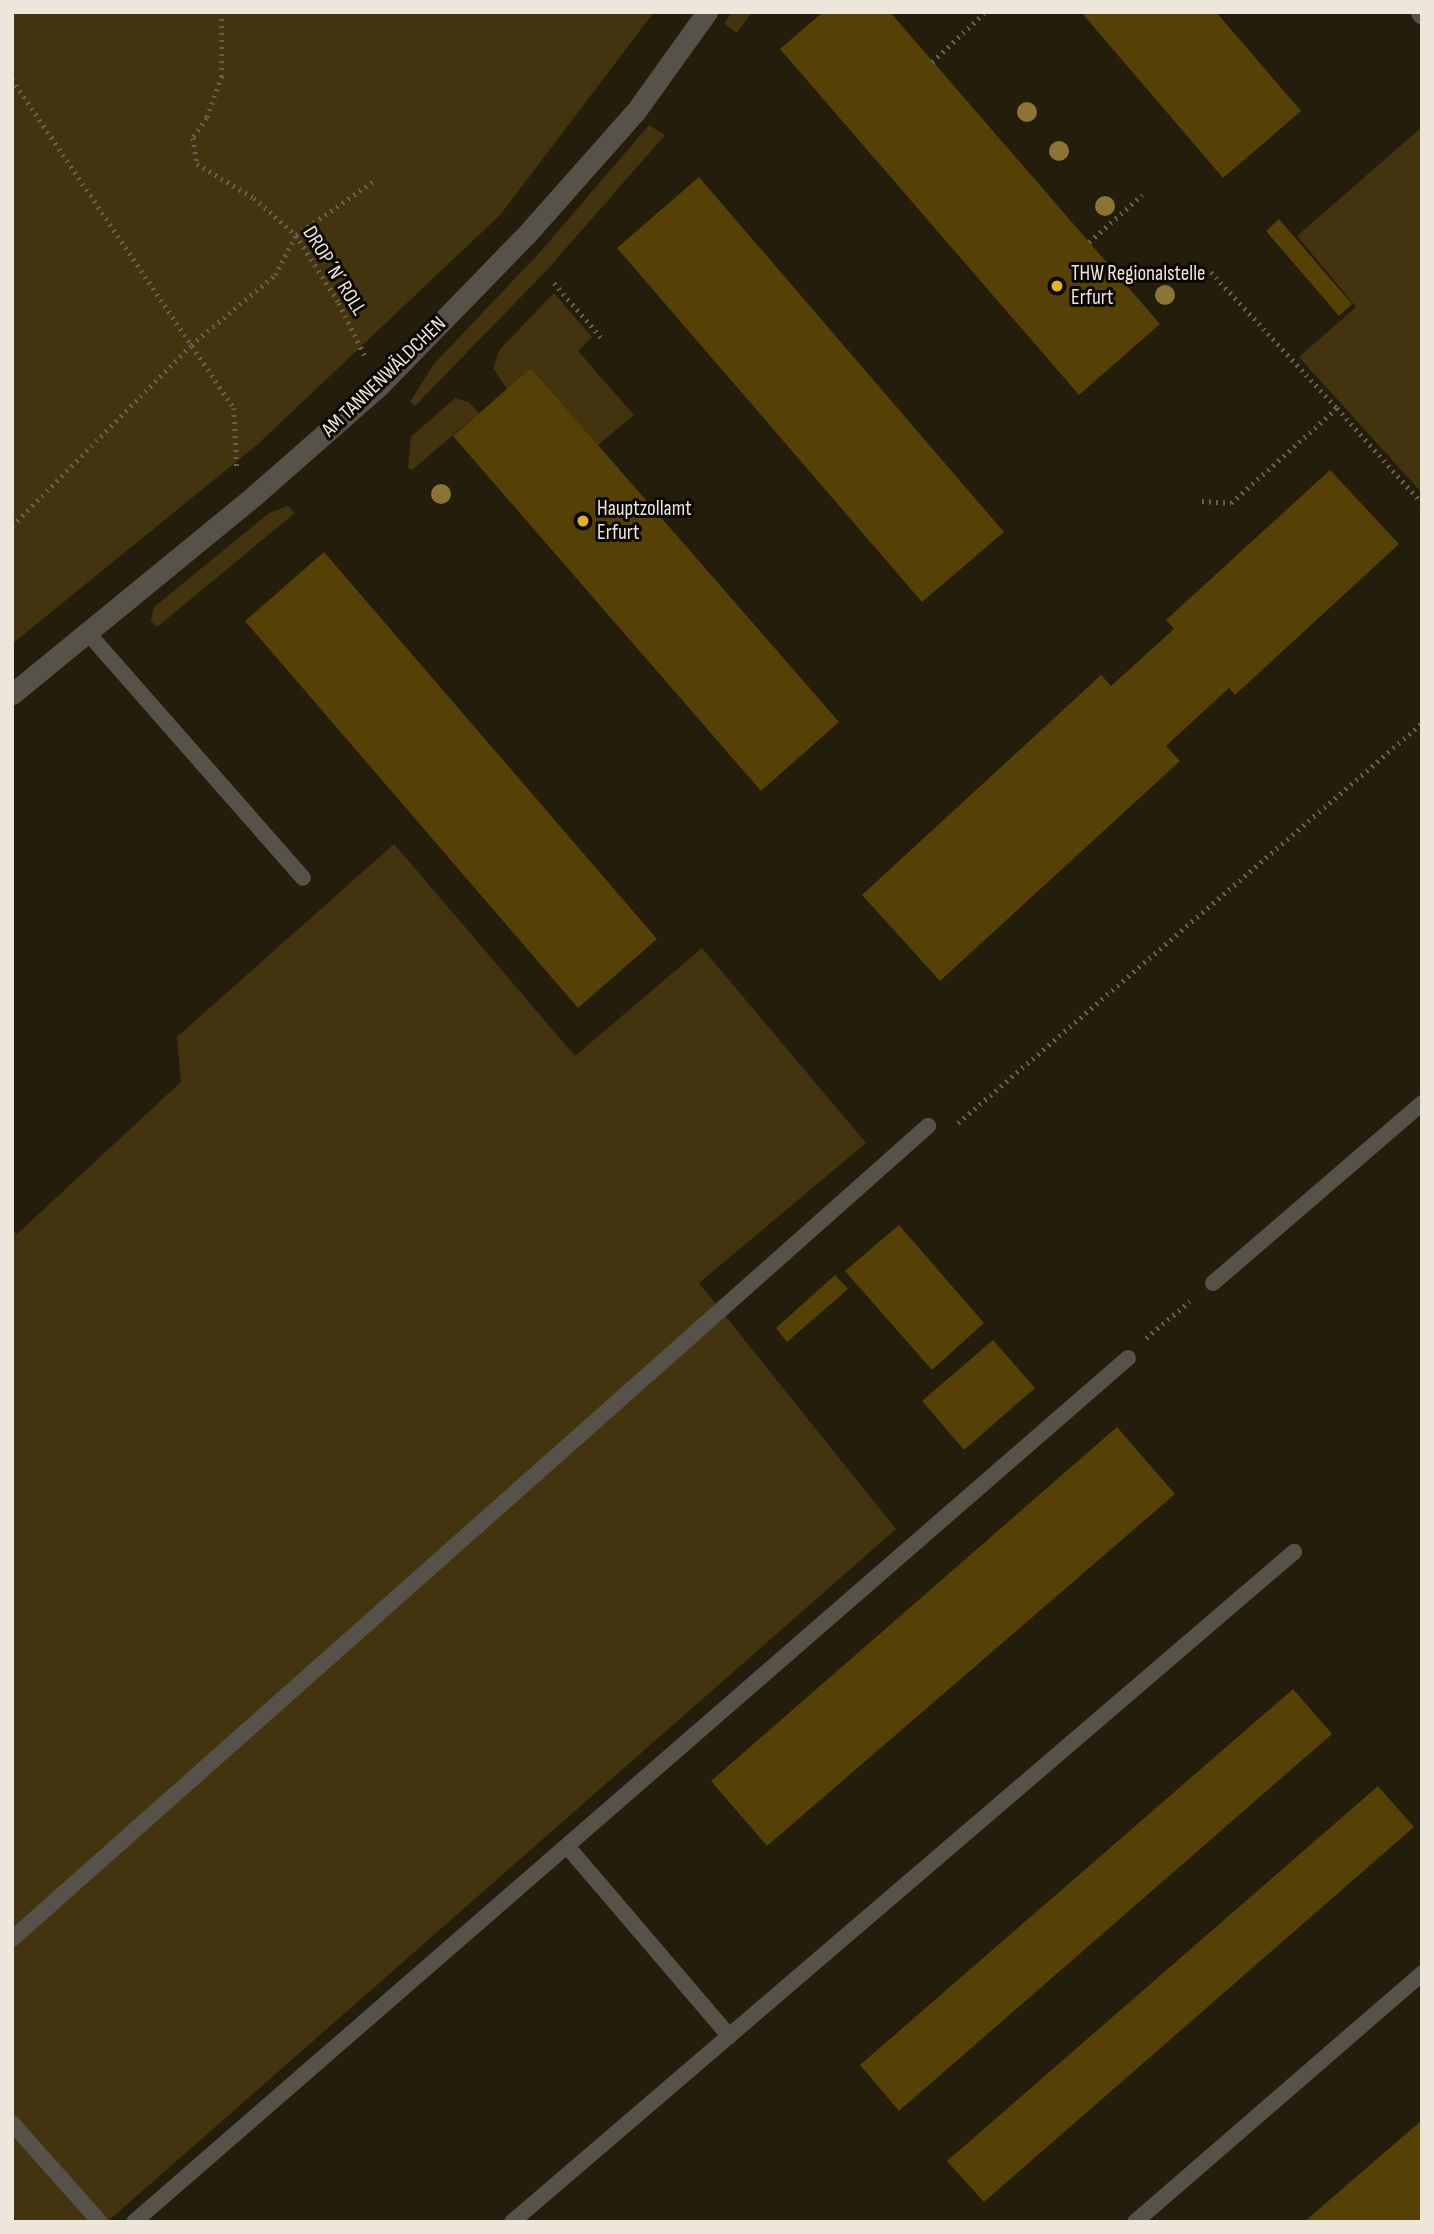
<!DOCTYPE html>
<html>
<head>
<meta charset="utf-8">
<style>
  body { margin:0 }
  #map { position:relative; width:1434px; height:2234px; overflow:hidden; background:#241d0b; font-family:"Sofia Sans Condensed",sans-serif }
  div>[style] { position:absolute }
  .green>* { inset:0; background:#43340f }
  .building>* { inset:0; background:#554006 }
  .path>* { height:4.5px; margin-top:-2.25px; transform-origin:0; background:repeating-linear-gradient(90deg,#676050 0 2px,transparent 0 7px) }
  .service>* { height:16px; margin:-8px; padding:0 8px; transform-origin:8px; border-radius:8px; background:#565249 }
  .minor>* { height:21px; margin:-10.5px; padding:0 10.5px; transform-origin:10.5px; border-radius:10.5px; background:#565249 }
  .trees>* { width:20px; height:20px; margin:-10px; border-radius:50%; background:#8c7336 }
  .dots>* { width:19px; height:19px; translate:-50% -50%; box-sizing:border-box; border:4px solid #0b0703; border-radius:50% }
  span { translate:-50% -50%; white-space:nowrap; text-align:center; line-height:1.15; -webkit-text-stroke:6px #0b0703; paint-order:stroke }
  .street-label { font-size:21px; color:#ece6db }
  .poi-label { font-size:21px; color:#ece6db }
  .left { translate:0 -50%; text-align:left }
  .frame { position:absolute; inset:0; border:14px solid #ece6db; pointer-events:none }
</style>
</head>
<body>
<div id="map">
  <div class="green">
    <div style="clip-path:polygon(12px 12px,654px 12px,501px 214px,257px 445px,12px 644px)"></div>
    <div style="clip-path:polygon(732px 12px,752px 12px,737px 33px,724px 24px)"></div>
    <div style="clip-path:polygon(649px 125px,665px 135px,546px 271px,415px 406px,410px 402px,433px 365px,541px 251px)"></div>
    <div style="clip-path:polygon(1422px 127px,1422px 493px,1299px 357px,1356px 307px,1297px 236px)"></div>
    <div style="clip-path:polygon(554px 293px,592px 337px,578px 351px,634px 415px,598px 445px,531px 368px,507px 389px,493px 368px,500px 349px)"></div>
    <div style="clip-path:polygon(455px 398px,469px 402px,479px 413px,412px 470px,408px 468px,411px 437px)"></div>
    <div style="clip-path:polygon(288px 506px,295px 513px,157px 627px,151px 621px,154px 607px,269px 513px)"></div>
    <div style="clip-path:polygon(394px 844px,575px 1056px,702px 948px,866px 1143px,699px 1283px,896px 1529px,107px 2222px,12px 2222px,12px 1230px,17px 1234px,181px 1082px,177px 1037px)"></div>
  </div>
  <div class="building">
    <div style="clip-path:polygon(823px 12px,890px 12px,1160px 324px,1079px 395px,780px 49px)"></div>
    <div style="clip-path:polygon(1081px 12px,1216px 12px,1301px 111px,1223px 178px)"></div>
    <div style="clip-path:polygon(699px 177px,1004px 532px,922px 602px,617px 248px)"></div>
    <div style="clip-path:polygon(1279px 219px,1352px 304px,1339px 316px,1266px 231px)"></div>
    <div style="clip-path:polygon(531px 368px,839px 722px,761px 791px,453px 436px)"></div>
    <div style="clip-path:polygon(1330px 470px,1399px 544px,1235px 695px,1229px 688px,1166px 746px,1180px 761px,940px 981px,862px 895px,1101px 675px,1111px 686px,1174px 629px,1166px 620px)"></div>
    <div style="clip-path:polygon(324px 552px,657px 939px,578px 1008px,245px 621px)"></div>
    <div style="clip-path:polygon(899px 1225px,984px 1323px,932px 1370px,845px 1271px)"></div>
    <div style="clip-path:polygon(835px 1275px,848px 1289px,787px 1342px,776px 1328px)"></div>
    <div style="clip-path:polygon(993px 1340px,1035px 1388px,964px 1450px,922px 1401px)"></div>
    <div style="clip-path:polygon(1117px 1427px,1175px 1494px,767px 1846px,711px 1781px)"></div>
    <div style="clip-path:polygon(1293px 1689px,1332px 1734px,899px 2111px,860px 2065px)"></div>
    <div style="clip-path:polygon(1378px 1786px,1414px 1827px,984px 2202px,947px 2161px)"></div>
    <div style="clip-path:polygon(1422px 2120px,1422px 2222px,1304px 2222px)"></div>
  </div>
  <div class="path">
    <div style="left:222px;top:12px;width:64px;rotate:90deg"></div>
    <div style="left:222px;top:76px;width:45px;rotate:109.7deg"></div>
    <div style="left:207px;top:118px;width:24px;rotate:125deg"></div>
    <div style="left:193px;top:138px;width:26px;rotate:81deg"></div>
    <div style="left:197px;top:164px;width:66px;rotate:30.8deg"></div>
    <div style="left:254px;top:198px;width:56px;rotate:41.4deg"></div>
    <div style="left:296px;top:235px;width:80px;rotate:57.7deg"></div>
    <div style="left:339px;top:303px;width:59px;rotate:63.9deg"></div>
    <div style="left:932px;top:62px;width:71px;rotate:-43.3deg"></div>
    <div style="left:12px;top:79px;width:397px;rotate:56deg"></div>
    <div style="left:234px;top:408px;width:61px;rotate:87.2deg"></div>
    <div style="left:1089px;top:242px;width:71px;rotate:-41.6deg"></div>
    <div style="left:1211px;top:272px;width:185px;rotate:47.2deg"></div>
    <div style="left:554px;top:283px;width:72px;rotate:49deg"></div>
    <div style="left:1202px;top:501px;width:29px;rotate:4deg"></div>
    <div style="left:1231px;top:503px;width:142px;rotate:-41.9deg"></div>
    <div style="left:1337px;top:408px;width:127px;rotate:48.2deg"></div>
    <div style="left:12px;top:526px;width:255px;rotate:-45.3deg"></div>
    <div style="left:191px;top:345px;width:109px;rotate:-39.8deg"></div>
    <div style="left:275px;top:275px;width:45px;rotate:-62.3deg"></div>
    <div style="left:296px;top:235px;width:96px;rotate:-34.8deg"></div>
    <div style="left:958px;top:1123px;width:613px;rotate:-40.76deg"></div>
    <div style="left:1146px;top:1338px;width:57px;rotate:-40.1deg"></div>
  </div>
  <div class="service">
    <div style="left:87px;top:632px;width:327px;rotate:48.7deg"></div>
    <div style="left:1213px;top:1283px;width:276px;rotate:-40.7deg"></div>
    <div style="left:567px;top:1846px;width:250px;rotate:49.5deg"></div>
    <div style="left:12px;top:1939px;width:1225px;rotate:-41.59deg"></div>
    <div style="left:12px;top:2123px;width:132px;rotate:48.4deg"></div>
    <div style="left:134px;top:2222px;width:1317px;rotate:-41deg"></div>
    <div style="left:512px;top:2222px;width:1030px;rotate:-40.59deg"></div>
    <div style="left:1135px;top:2222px;width:380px;rotate:-40.9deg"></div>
  </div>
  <div class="minor">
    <div style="left:1421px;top:12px;width:2px;rotate:63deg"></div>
    <div style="left:12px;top:694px;width:315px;rotate:-39.3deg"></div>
    <div style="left:256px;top:494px;width:165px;rotate:-41.3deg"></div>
    <div style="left:380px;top:385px;width:211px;rotate:-45.8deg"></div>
    <div style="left:527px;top:234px;width:164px;rotate:-48.5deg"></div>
    <div style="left:636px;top:111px;width:122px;rotate:-54.4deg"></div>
  </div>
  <div class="trees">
    <div style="left:1027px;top:112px"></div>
    <div style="left:1059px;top:151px"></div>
    <div style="left:1105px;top:206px"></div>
    <div style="left:1165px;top:295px"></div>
    <div style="left:441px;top:494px"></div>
  </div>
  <div class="dots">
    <div style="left:1057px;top:286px;background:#e0b034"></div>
    <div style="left:583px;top:521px;background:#e0b034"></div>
  </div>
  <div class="street-label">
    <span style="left:334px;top:271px;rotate:58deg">DROP ´N´ ROLL</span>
    <span style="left:384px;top:377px;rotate:-44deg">AM TANNENWÄLDCHEN</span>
  </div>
  <div class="poi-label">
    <span class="left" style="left:1071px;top:286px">THW Regionalstelle<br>Erfurt</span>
    <span class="left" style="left:597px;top:521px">Hauptzollamt<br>Erfurt</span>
  </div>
  <div class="frame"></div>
</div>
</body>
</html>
